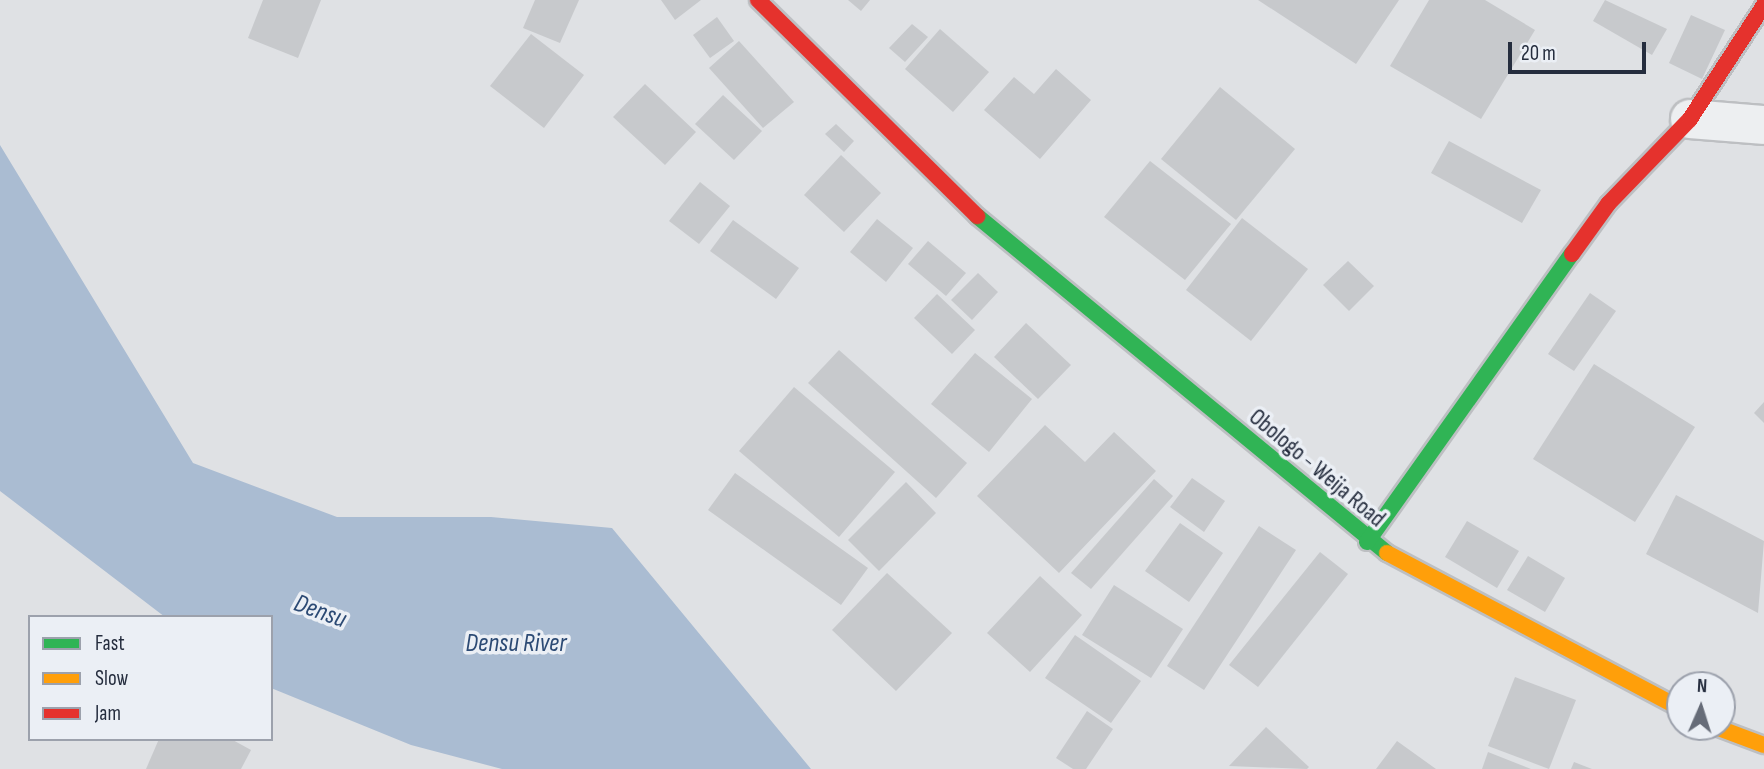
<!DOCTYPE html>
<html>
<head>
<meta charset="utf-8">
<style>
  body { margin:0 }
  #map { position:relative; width:1764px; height:769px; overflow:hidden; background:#dfe1e4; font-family:"Sofia Sans Condensed",sans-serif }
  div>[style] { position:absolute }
  .water>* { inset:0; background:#aabcd2 }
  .building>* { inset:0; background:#c7c9cc }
  .roads { filter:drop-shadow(2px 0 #bdbfc2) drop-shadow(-2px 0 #bdbfc2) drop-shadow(0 2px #bdbfc2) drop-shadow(0 -2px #bdbfc2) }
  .street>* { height:38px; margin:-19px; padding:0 19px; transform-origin:19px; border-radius:19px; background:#edeff1 }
  .fast>* { height:16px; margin:-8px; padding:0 8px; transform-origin:8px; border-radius:8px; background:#30b455 }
  .slow>* { height:16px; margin:-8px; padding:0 8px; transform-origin:8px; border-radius:8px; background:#ff9f0a }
  .jam>* { height:16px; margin:-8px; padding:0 8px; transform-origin:8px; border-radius:8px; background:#e5322d }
  span { translate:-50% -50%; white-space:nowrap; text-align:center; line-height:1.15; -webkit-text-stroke:7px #ebeff5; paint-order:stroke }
  .street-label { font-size:24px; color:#252d3e }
  .water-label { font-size:26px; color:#2c4a74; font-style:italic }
  .legend { position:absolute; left:28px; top:615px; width:245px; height:126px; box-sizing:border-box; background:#ebeff5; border:2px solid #9ca1ac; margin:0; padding:9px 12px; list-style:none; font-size:21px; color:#252d3e }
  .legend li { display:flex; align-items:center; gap:14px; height:35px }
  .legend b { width:35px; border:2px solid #9ca1ac }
  .north { position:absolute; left:1666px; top:671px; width:70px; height:70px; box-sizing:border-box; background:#ebeff5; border:2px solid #9ca1ac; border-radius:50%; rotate:3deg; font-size:19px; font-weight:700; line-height:28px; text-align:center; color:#252d3e }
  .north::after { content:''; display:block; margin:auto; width:24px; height:32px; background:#666c78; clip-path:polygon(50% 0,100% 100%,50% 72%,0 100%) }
  .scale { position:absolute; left:1508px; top:42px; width:138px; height:32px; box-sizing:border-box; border:4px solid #252d3e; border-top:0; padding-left:9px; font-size:21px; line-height:24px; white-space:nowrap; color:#252d3e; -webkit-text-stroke:5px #ebeff5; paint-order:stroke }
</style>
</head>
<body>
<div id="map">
  <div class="water">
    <div style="clip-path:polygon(0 145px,193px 463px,337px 517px,491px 517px,612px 528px,811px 769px,502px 769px,411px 745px,271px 688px,271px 617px,165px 617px,0 491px)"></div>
  </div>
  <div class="building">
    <div style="clip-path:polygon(263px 0,321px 0,298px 58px,248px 38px)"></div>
    <div style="clip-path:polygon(535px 0,579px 0,560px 43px,523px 28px)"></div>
    <div style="clip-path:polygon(661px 0,701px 0,675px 20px)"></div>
    <div style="clip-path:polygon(848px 0,870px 0,861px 11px)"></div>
    <div style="clip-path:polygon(1258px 0,1399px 0,1356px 64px)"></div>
    <div style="clip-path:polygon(1429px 0,1485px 0,1535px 30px,1481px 119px,1390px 66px)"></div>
    <div style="clip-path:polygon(1605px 0,1667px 29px,1652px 55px,1593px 21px)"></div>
    <div style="clip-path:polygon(1691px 15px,1725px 30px,1702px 79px,1669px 63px)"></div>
    <div style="clip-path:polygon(717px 17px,734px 41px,710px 58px,693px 35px)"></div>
    <div style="clip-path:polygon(912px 24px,928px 37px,905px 62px,889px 48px)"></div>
    <div style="clip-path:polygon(940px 29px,989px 72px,953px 112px,905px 69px)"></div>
    <div style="clip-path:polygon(531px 34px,584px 75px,544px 128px,490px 86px)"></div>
    <div style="clip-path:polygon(739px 41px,794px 102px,763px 128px,709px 68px)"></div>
    <div style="clip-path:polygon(1056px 69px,1091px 100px,1040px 159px,984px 110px,1014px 77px,1034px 94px)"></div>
    <div style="clip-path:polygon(645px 84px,696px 132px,665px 165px,613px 117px)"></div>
    <div style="clip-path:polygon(1220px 87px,1295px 149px,1236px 220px,1161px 159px)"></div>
    <div style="clip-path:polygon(723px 95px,762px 131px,734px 160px,695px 124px)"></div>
    <div style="clip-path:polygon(836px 124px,854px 141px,844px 152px,825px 134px)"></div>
    <div style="clip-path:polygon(1449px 141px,1541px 190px,1522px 223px,1431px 173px)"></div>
    <div style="clip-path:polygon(841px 155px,881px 193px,844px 232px,804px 195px)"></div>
    <div style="clip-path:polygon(1150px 161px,1231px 224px,1185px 280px,1104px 217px)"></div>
    <div style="clip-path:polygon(700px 182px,730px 206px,699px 244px,669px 221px)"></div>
    <div style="clip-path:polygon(1242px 218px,1308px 269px,1251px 341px,1186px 290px)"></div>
    <div style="clip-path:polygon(877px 219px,913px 248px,886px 282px,850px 252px)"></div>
    <div style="clip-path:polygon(733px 220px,799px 268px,776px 299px,710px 251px)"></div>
    <div style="clip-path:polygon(928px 241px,966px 273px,946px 296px,908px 264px)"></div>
    <div style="clip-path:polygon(1348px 261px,1374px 286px,1349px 311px,1323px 285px)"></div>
    <div style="clip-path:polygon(978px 273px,998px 292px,972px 320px,951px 300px)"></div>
    <div style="clip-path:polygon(1590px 293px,1616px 311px,1574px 371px,1548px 354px)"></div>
    <div style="clip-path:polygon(937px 294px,975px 330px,952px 354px,914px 318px)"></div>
    <div style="clip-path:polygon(1026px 323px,1071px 365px,1038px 399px,994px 357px)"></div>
    <div style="clip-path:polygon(839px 350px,967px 463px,936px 498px,808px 383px)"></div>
    <div style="clip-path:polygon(975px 353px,1032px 399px,989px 452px,931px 404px)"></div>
    <div style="clip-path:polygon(1594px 364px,1695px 427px,1635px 522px,1533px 459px)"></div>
    <div style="clip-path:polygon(794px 387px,895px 472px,839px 537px,739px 451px)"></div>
    <div style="clip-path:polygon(1764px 402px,1764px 423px,1754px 413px)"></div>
    <div style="clip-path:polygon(1045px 425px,1085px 462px,1114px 432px,1156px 471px,1059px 573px,977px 496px)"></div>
    <div style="clip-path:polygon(735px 473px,868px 568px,841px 605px,708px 510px)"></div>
    <div style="clip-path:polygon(1192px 478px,1225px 501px,1204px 532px,1170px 507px)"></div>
    <div style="clip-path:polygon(1154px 479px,1173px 496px,1091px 589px,1071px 573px)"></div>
    <div style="clip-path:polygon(906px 482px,936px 513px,879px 571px,848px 540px)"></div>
    <div style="clip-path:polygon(1676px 495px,1764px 541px,1758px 613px,1646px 554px)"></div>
    <div style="clip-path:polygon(1467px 521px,1519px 551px,1497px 588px,1445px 557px)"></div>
    <div style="clip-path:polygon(1180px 523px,1223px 553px,1189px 602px,1145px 571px)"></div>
    <div style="clip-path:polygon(1259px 526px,1296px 550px,1204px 690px,1167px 666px)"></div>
    <div style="clip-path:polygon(1320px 552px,1348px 574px,1258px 687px,1229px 665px)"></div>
    <div style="clip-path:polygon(1528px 556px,1565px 578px,1545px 612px,1507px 590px)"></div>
    <div style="clip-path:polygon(887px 573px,952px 633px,896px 691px,832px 630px)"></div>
    <div style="clip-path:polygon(1040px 576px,1082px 615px,1030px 672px,987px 633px)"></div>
    <div style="clip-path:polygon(1114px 585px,1183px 629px,1151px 678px,1082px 635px)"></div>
    <div style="clip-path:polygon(1075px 635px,1141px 681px,1111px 723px,1045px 678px)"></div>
    <div style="clip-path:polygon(1515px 677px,1576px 700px,1549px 769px,1488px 746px)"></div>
    <div style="clip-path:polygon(1087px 711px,1113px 729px,1086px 769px,1073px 769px,1056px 758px)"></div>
    <div style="clip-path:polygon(1266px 727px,1309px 767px,1307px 769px,1229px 766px)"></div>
    <div style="clip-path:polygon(159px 739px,231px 739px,251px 750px,241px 769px,146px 769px)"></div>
    <div style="clip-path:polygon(1397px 741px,1436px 769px,1376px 769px)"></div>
    <div style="clip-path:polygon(1488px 752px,1531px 769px,1482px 769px)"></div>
    <div style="clip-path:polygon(1574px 762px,1592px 769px,1571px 769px)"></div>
  </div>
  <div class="roads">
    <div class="street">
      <div style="left:1690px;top:119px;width:74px;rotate:4.6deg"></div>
    </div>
    <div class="fast">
      <div style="left:977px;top:216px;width:531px;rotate:39.42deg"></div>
      <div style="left:1367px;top:542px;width:354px;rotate:-54.6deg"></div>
    </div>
    <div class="slow">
      <div style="left:1387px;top:553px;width:331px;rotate:27.9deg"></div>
      <div style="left:1716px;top:727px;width:51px;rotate:20.6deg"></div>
    </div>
    <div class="jam">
      <div style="left:758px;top:0;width:308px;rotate:44.6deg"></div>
      <div style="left:1572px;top:254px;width:62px;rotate:-54.2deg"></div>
      <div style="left:1608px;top:204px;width:118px;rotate:-46deg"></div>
      <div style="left:1690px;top:119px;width:136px;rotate:-57deg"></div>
    </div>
  </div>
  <div class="street-label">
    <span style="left:1317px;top:468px;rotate:40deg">Obologo - Weija Road</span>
  </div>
  <div class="water-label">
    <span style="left:320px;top:612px;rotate:20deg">Densu</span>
    <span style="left:516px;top:644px">Densu River</span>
  </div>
  <ul class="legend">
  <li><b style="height:9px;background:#30b455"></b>Fast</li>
  <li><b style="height:9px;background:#ff9f0a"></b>Slow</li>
  <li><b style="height:9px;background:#e5322d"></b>Jam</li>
  </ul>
  <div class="north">N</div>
  <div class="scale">20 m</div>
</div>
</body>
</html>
